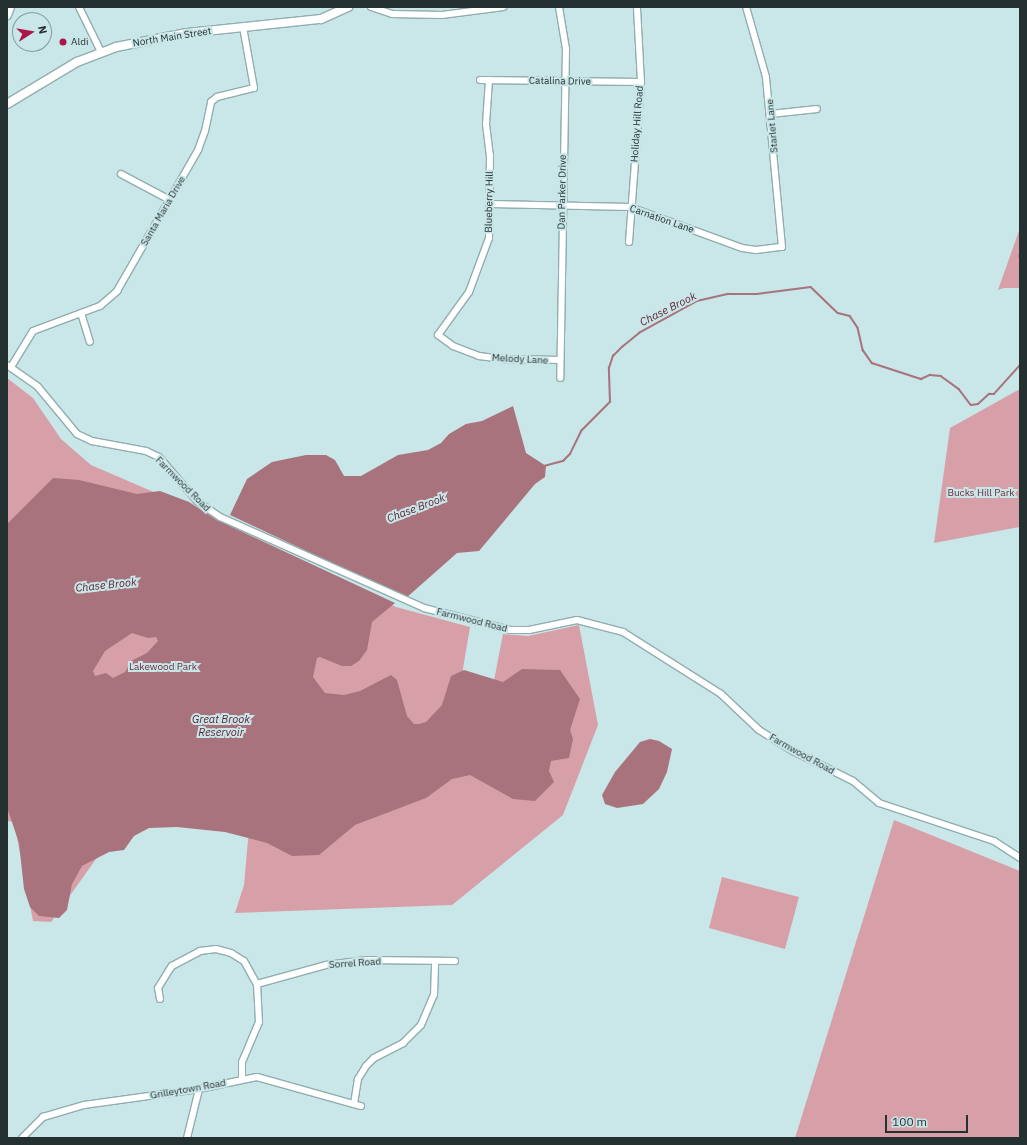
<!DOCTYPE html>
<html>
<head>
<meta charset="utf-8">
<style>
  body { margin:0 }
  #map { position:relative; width:1027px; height:1145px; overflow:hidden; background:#c9e6e8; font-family:"IBM Plex Sans",sans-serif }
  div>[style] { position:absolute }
  .green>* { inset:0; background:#d7a0a9 }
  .water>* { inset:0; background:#a8737c }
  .stream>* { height:1.5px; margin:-0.75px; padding:0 0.75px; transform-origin:0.75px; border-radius:0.75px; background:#a8737c }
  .roads { filter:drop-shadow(1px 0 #91adaf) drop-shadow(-1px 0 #91adaf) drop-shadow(0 1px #91adaf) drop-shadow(0 -1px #91adaf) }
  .minor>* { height:6px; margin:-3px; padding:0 3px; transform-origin:3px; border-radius:3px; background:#fff }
  .secondary>* { height:8px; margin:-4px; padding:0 4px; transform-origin:4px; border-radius:4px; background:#fff }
  .dots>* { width:11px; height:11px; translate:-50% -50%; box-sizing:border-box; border:2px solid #c9e6e8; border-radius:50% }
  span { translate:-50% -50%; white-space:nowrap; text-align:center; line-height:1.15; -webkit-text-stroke:4px #c9e6e8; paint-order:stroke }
  .street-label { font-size:10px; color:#253031 }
  .poi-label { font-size:10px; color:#253031 }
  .left { translate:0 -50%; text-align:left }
  .park-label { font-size:10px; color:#6d2939 }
  .water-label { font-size:11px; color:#5e1b2d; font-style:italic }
  .frame { position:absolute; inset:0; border:8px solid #253031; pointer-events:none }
  .north { position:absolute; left:12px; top:12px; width:40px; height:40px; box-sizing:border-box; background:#c9e6e8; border:1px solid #879d9f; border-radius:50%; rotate:78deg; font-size:11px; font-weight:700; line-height:16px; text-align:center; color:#253031 }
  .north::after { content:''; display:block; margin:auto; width:14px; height:18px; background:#aa164b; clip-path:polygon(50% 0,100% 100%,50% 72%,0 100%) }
  .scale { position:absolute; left:885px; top:1115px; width:83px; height:18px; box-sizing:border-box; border:2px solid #253031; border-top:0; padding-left:5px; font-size:12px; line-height:14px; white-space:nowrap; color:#253031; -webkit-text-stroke:3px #c9e6e8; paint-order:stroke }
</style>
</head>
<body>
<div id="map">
  <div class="green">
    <div style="clip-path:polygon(1020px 228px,1020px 288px,1004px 288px,998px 290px)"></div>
    <div style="clip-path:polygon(7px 378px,33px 398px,61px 439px,91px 465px,186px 506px,396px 607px,470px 627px,456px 710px,490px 701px,503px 634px,528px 636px,579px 625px,598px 725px,563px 815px,452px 905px,235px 913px,244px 885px,249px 829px,142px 821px,101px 852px,51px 922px,33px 921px,14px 822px,7px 821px)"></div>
    <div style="clip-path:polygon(1020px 389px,1020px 527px,934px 543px,950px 428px)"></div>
    <div style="clip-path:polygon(894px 820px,1020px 871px,1020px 1138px,795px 1138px)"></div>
    <div style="clip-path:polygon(722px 877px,799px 897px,785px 949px,709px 928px)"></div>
  </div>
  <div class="water">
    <div style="clip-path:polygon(513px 406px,526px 453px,546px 466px,545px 477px,535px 484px,479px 551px,457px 553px,406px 598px,230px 515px,247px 479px,272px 462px,306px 455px,326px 455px,335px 460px,344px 476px,361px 476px,398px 455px,428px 450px,441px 443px,449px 434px,466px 424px,482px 421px)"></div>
    <div style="clip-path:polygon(evenodd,53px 478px,79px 480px,137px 494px,160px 491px,189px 502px,217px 520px,395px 603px,372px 622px,367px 650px,359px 661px,351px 666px,342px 666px,320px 657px,317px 658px,313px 677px,325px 693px,344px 695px,360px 691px,391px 675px,397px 680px,407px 716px,414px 724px,419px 724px,426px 722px,442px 705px,451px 676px,464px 670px,503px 682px,522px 669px,560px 670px,580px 699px,570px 730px,573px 739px,569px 758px,551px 761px,549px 771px,554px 782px,535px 801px,513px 799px,470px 775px,452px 779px,426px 798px,355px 825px,319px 855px,292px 856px,267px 843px,225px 832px,177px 827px,149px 828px,134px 836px,124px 850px,109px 852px,82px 866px,72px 884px,67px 910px,59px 918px,39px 916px,30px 907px,24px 889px,19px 843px,7px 807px,7px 524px,53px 478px,132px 633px,148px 638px,156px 637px,158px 641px,147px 653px,131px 661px,125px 672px,113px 678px,106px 673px,95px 676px,93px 671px,105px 651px,132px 633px)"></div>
    <div style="clip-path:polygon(650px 739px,659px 741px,672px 749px,667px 772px,659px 789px,643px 804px,617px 808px,605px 804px,602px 795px,615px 772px,640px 742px)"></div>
  </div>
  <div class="stream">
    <div style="left:1020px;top:255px;width:2px;rotate:90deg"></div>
    <div style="left:544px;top:466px;width:20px;rotate:-15deg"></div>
    <div style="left:563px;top:461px;width:10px;rotate:-45deg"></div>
    <div style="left:570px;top:454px;width:25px;rotate:-64deg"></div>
    <div style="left:581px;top:431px;width:41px;rotate:-45deg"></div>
    <div style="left:610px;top:402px;width:34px;rotate:-92deg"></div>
    <div style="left:609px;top:368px;width:13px;rotate:-72deg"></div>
    <div style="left:613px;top:356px;width:13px;rotate:-45deg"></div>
    <div style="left:622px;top:347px;width:22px;rotate:-39deg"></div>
    <div style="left:639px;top:333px;width:66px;rotate:-28.9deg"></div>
    <div style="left:697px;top:301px;width:32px;rotate:-13deg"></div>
    <div style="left:728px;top:294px;width:29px"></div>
    <div style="left:757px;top:294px;width:54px;rotate:-7.4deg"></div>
    <div style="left:811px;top:287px;width:37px;rotate:44deg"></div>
    <div style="left:838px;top:313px;width:12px;rotate:14deg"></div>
    <div style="left:850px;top:316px;width:14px;rotate:56deg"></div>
    <div style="left:858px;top:328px;width:23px;rotate:77deg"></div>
    <div style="left:863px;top:350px;width:16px;rotate:55deg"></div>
    <div style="left:872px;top:363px;width:52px;rotate:18.1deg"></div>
    <div style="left:921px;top:379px;width:10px;rotate:-24deg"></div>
    <div style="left:930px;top:375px;width:11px;rotate:5deg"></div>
    <div style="left:941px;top:376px;width:22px;rotate:36deg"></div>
    <div style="left:959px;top:389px;width:20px;rotate:53deg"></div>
    <div style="left:971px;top:405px;width:7px;rotate:-8deg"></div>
    <div style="left:978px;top:404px;width:15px;rotate:-42deg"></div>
    <div style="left:989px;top:394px;width:5px"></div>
    <div style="left:994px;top:394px;width:39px;rotate:-48deg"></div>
  </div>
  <div class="roads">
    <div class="minor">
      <div style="left:79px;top:7px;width:50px;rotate:63.9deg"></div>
      <div style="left:371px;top:7px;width:22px;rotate:18deg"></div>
      <div style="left:392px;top:14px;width:50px;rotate:1.1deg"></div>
      <div style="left:442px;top:15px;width:62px;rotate:-7.5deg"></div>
      <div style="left:559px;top:7px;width:43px;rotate:80.5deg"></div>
      <div style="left:566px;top:49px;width:329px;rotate:91deg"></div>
      <div style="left:480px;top:80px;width:161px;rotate:0.7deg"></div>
      <div style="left:489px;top:80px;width:44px;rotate:93.9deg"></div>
      <div style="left:486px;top:124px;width:31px;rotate:83deg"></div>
      <div style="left:490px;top:155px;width:83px;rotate:90.7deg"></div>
      <div style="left:489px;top:238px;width:58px;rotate:110.3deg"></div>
      <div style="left:469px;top:292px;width:53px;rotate:125.8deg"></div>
      <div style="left:438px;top:335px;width:19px;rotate:36deg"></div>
      <div style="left:453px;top:346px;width:28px;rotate:21deg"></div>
      <div style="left:479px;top:356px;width:24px;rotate:7deg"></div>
      <div style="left:503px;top:359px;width:57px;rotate:1deg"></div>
      <div style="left:771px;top:114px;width:46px;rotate:-6.2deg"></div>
      <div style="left:121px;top:174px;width:55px;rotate:28deg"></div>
      <div style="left:491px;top:204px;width:139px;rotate:1.2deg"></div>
      <div style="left:630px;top:207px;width:119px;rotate:20.1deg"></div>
      <div style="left:742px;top:248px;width:14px;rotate:8deg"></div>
      <div style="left:756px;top:250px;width:26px;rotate:-7deg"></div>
      <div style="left:782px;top:247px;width:171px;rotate:-95.4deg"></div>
      <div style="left:766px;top:77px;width:73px;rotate:-105.9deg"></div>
      <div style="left:629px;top:242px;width:160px;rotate:-85.7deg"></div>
      <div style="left:641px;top:82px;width:75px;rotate:-93.1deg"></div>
      <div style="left:81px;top:313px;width:30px;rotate:73deg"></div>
      <div style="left:7px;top:365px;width:38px;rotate:35deg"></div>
      <div style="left:38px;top:387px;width:61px;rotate:50.3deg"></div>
      <div style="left:77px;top:434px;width:17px;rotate:25deg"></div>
      <div style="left:92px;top:441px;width:55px;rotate:10.5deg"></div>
      <div style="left:146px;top:451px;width:14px;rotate:25deg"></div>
      <div style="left:159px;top:457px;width:58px;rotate:49.2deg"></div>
      <div style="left:197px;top:501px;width:28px;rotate:35deg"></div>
      <div style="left:220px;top:517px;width:223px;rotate:24deg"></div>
      <div style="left:424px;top:608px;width:89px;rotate:14.3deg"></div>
      <div style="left:510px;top:630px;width:19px"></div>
      <div style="left:529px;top:630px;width:49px;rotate:-11.8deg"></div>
      <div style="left:577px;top:620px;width:48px;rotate:14.6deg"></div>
      <div style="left:623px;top:632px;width:116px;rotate:32.3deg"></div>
      <div style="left:721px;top:694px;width:52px;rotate:43.5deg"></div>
      <div style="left:759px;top:730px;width:40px;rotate:32deg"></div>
      <div style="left:793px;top:751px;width:67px;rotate:26.6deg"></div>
      <div style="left:853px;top:781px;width:34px;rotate:40deg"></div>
      <div style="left:879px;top:803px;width:121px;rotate:18.3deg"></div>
      <div style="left:994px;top:841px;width:31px;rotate:33deg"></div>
      <div style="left:11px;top:367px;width:42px;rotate:-58.6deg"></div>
      <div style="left:33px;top:331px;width:72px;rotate:-20.5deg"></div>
      <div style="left:100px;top:306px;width:23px;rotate:-41deg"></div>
      <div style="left:117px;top:291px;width:163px;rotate:-60.1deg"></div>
      <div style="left:198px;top:150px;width:20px;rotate:-70deg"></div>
      <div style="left:205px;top:131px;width:30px;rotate:-78deg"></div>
      <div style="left:211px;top:102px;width:8px;rotate:-40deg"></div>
      <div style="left:217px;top:97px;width:38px;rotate:-14deg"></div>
      <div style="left:254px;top:88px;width:62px;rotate:-100.2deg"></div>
      <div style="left:257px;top:984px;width:72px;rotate:-15.4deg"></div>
      <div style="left:326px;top:965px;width:41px;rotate:-7deg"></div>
      <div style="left:367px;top:960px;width:88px;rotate:0.7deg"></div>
      <div style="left:160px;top:999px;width:11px;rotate:-100deg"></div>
      <div style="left:158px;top:988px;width:26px;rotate:-58deg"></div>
      <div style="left:172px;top:966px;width:32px;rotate:-28deg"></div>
      <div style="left:200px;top:951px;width:16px;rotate:-7deg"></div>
      <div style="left:216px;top:949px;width:16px;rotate:15deg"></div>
      <div style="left:231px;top:953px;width:15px;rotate:32deg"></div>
      <div style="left:244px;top:961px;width:26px;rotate:61deg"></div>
      <div style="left:257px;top:984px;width:38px;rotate:87deg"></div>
      <div style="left:259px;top:1022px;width:43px;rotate:113deg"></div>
      <div style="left:242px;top:1062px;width:17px;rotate:90deg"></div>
      <div style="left:354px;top:1104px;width:25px;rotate:-81deg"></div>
      <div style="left:358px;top:1079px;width:15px;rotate:-58deg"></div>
      <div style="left:366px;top:1066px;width:11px;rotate:-45deg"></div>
      <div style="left:374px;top:1058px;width:33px;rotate:-27deg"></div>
      <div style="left:403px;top:1043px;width:25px;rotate:-45deg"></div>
      <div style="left:421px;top:1025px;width:33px;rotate:-67deg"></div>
      <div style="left:434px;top:995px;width:33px;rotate:-88deg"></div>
      <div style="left:22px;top:1138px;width:30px;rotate:-45deg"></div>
      <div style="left:43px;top:1117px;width:43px;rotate:-16.3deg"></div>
      <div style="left:84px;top:1105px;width:116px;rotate:-7.9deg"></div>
      <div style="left:199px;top:1089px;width:59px;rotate:-11.7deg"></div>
      <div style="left:257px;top:1077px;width:108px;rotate:15.6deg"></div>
      <div style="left:187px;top:1138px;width:50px;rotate:-76.2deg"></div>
    </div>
    <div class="secondary">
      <div style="left:7px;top:15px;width:9px;rotate:-69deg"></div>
      <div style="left:7px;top:104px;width:82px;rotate:-31deg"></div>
      <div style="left:77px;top:62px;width:42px;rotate:-21deg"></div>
      <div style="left:116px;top:47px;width:72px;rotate:-11.2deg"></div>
      <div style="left:187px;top:33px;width:135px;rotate:-6deg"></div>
      <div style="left:321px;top:19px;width:30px;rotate:-24deg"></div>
    </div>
  </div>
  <div class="dots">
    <div style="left:63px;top:42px;background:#aa164b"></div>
  </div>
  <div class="street-label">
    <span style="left:172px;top:37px;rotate:-9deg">North Main Street</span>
    <span style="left:560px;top:81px;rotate:1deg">Catalina Drive</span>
    <span style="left:637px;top:124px;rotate:-86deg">Holiday Hill Road</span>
    <span style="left:772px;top:126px;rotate:-95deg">Starlet Lane</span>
    <span style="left:562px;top:192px;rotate:-89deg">Dan Parker Drive</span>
    <span style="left:489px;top:202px;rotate:-89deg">Blueberry Hill</span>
    <span style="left:163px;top:211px;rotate:-60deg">Santa Maria Drive</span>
    <span style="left:662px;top:219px;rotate:19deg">Carnation Lane</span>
    <span style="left:520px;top:359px;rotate:3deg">Melody Lane</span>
    <span style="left:183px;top:484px;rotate:45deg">Farmwood Road</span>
    <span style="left:472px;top:620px;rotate:14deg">Farmwood Road</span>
    <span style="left:802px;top:754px;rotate:29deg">Farmwood Road</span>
    <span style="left:355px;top:963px;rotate:-4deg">Sorrel Road</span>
    <span style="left:188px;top:1089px;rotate:-10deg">Grilleytown Road</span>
  </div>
  <div class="poi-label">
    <span class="left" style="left:71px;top:42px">Aldi</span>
  </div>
  <div class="park-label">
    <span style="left:981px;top:493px">Bucks Hill Park</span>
    <span style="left:163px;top:667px">Lakewood Park</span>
  </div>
  <div class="water-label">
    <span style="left:668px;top:309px;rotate:-27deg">Chase Brook</span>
    <span style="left:416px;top:508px;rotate:-21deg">Chase Brook</span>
    <span style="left:106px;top:585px;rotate:-6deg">Chase Brook</span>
    <span style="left:221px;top:726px">Great Brook<br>Reservoir</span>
  </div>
  <div class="frame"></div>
  <div class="north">N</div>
  <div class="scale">100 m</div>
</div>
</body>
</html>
